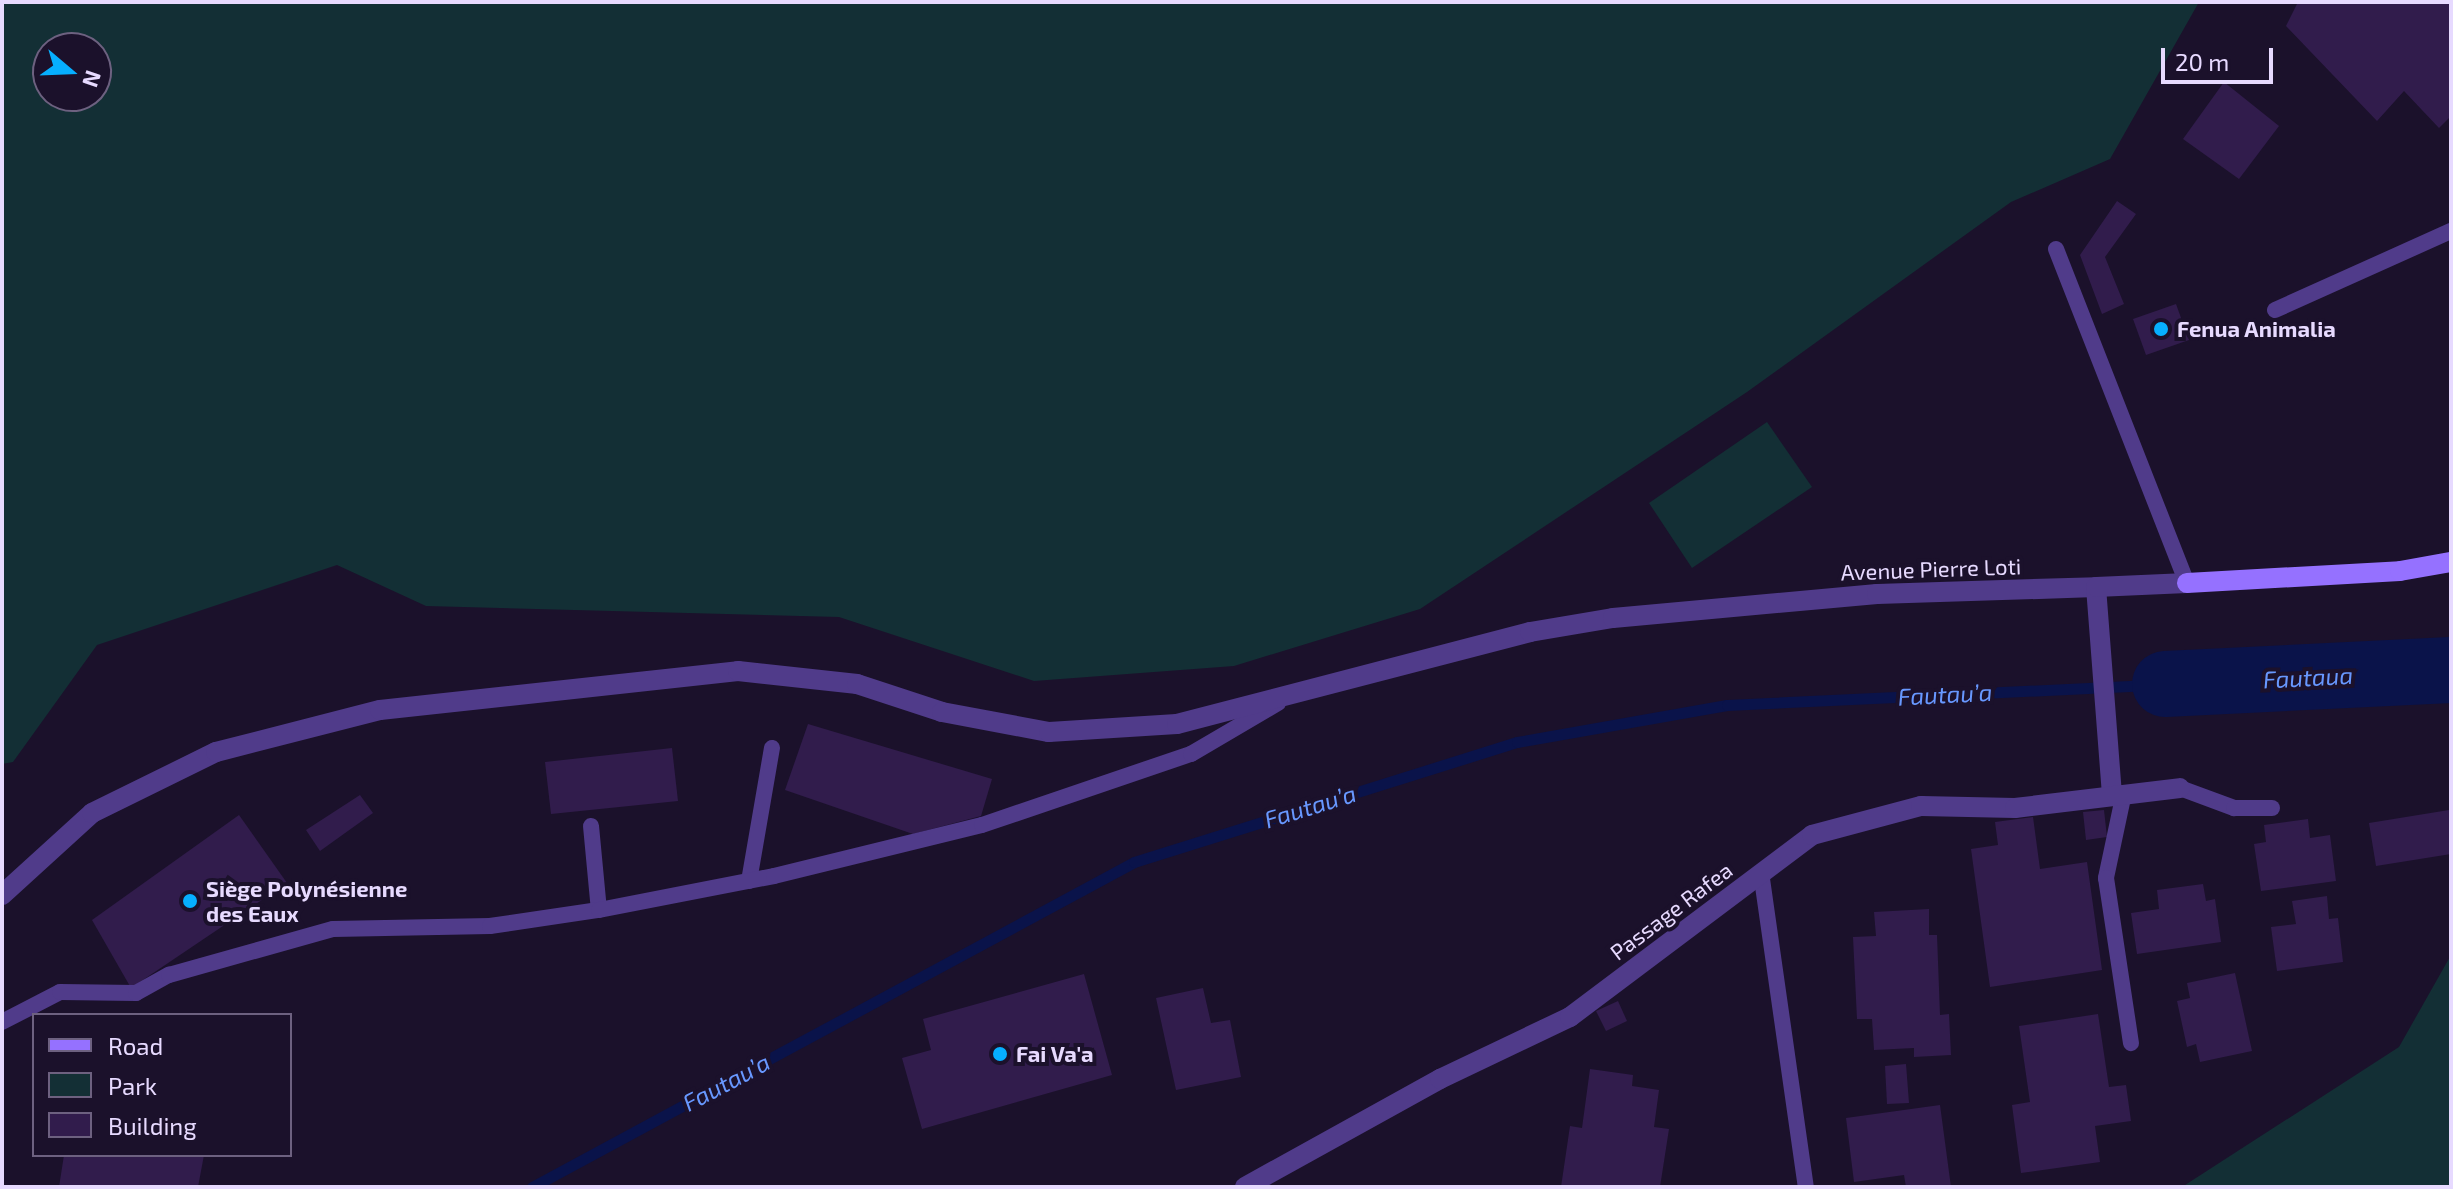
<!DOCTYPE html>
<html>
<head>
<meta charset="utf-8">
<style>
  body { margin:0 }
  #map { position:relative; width:2453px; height:1189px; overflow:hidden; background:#1b112b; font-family:"Exo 2",sans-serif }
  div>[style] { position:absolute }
  .green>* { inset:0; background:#132f35 }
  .stream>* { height:11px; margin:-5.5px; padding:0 5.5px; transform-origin:5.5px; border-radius:5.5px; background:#0a134a }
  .river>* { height:66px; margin:-33px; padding:0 33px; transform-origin:33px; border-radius:33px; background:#0a134a }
  .building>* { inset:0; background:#311c4c }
  .service>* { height:16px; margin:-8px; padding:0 8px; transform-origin:8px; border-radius:8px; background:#503b8a }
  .minor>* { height:20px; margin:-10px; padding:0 10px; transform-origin:10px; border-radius:10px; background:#503b8a }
  .tertiary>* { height:20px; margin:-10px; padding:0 10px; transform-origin:10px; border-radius:10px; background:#503b8a }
  .secondary>* { height:20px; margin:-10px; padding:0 10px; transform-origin:10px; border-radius:10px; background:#9571ff }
  .dots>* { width:22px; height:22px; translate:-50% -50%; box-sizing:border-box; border:4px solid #1b112b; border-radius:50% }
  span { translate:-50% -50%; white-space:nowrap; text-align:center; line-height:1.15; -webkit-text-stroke:8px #1b112b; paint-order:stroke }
  .poi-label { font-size:22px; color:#e7daff; font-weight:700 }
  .left { translate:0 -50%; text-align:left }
  .street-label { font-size:22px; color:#e7daff }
  .water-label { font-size:24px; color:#6898ff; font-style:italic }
  .frame { position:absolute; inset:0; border:4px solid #e7daff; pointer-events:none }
  .legend { position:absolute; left:32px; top:1013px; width:260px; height:144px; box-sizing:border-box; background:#1b112b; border:2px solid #6d6180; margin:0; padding:10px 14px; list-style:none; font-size:24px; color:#e7daff }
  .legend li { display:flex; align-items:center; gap:16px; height:40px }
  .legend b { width:40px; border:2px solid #6d6180 }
  .north { position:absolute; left:32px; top:32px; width:80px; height:80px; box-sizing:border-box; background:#1b112b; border:2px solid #6d6180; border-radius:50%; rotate:109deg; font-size:22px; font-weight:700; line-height:32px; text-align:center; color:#e7daff }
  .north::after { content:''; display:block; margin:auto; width:28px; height:36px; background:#06afff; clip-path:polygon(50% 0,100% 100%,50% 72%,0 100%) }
  .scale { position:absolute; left:2161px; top:48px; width:112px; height:36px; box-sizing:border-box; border:4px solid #e7daff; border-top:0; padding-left:10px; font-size:24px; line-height:28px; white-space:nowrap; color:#e7daff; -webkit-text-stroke:6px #1b112b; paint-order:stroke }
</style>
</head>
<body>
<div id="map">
  <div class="green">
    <div style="clip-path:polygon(evenodd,2px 2px,2199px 2px,2110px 159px,2011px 202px,1747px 392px,1420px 609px,1234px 666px,1034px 681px,839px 617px,426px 606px,337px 565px,97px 645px,13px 762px,2px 764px,2px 2px,48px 48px,96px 48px,96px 96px,48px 96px,48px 48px)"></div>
    <div style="clip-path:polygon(1767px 422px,1812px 487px,1692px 568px,1649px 503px)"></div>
    <div style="clip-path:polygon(2451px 955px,2451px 1187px,2182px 1187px,2399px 1047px)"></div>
  </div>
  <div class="stream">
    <div style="left:532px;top:1187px;width:684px;rotate:-28.36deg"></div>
    <div style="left:1134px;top:862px;width:401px;rotate:-17.4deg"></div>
    <div style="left:1517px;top:742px;width:213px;rotate:-10deg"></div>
    <div style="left:1727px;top:705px;width:439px;rotate:-2.7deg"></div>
  </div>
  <div class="river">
    <div style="left:2165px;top:684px;width:286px;rotate:-2.8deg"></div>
  </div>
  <div class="building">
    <div style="clip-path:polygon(2298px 2px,2451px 2px,2451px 116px,2439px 128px,2404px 91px,2377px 121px,2286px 26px)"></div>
    <div style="clip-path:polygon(2224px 82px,2279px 126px,2239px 179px,2183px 139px)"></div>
    <div style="clip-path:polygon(2117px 201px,2136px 214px,2105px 257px,2124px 304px,2102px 314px,2080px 255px)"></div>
    <div style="clip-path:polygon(2176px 304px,2189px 340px,2146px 355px,2133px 319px)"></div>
    <div style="clip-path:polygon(808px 724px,992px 779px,981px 816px,913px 834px,785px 790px)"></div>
    <div style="clip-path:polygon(672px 748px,678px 801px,551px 814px,545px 762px)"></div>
    <div style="clip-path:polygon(360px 795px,373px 813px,320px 851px,306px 830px)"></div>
    <div style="clip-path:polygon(2104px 810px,2107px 837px,2086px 840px,2083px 812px)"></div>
    <div style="clip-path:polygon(2449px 810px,2451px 854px,2376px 866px,2369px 823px)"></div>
    <div style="clip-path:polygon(239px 815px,287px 883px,131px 988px,92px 920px)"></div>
    <div style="clip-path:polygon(2033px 817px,2040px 869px,2087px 862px,2102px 970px,1990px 987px,1971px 849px,1998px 845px,1995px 822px)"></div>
    <div style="clip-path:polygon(2308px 819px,2310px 838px,2330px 835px,2336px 881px,2261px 891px,2254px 844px,2266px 842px,2264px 825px)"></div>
    <div style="clip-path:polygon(2203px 884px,2206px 901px,2215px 899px,2221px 942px,2137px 954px,2131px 913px,2159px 909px,2157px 890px)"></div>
    <div style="clip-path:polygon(2327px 896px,2329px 919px,2338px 918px,2343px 962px,2277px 971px,2271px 927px,2296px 924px,2292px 901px)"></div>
    <div style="clip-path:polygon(1929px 909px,1929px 935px,1937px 935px,1940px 1015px,1949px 1014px,1951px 1055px,1914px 1057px,1914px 1048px,1874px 1050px,1872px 1019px,1857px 1019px,1853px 937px,1876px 936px,1874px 912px)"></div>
    <div style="clip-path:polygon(2235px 973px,2252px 1051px,2200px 1062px,2196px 1044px,2187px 1047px,2177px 1001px,2190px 998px,2187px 983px)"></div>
    <div style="clip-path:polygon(1084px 974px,1112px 1075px,922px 1129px,902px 1058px,931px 1050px,923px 1019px)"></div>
    <div style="clip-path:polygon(1203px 988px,1211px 1023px,1230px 1020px,1241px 1077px,1176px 1090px,1156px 998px)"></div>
    <div style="clip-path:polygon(1618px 1001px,1627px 1021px,1606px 1031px,1596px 1011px)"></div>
    <div style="clip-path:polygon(2098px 1014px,2109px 1087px,2126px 1085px,2131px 1121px,2095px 1126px,2100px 1162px,2021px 1173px,2012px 1105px,2030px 1102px,2019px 1026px)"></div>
    <div style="clip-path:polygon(1906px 1064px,1909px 1103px,1887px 1104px,1885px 1066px)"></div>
    <div style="clip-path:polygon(1590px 1069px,1633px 1075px,1632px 1086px,1659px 1090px,1654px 1127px,1669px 1129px,1660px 1187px,1561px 1187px,1570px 1126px,1582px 1128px)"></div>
    <div style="clip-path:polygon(1940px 1105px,1951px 1187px,1906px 1187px,1904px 1175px,1854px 1182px,1846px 1118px)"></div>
    <div style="clip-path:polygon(64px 1155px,204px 1155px,198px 1187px,59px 1187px)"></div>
  </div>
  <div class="service">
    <div style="left:2056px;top:249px;width:359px;rotate:68.6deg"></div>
    <div style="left:2275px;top:310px;width:193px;rotate:-24.2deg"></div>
    <div style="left:2180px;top:788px;width:58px;rotate:20.3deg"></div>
    <div style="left:2234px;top:808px;width:38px"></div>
    <div style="left:2124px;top:793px;width:87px;rotate:102deg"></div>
    <div style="left:2106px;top:878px;width:167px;rotate:81.4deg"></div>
    <div style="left:591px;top:826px;width:84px;rotate:84.6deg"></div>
    <div style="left:1761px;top:872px;width:318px;rotate:81.9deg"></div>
    <div style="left:749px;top:881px;width:135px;rotate:-80.2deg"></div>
    <div style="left:2px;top:1022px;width:65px;rotate:-27.3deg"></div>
    <div style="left:60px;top:992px;width:76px;rotate:0.8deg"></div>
    <div style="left:136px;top:993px;width:38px;rotate:-29deg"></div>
    <div style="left:169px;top:975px;width:170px;rotate:-15.7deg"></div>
    <div style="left:333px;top:929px;width:157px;rotate:-1.1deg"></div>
    <div style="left:490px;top:926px;width:110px;rotate:-8.4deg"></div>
    <div style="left:599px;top:910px;width:178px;rotate:-11deg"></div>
    <div style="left:774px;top:876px;width:214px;rotate:-13.8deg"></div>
    <div style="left:982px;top:825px;width:221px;rotate:-18.8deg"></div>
    <div style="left:1191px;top:754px;width:101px;rotate:-30.4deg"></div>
  </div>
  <div class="minor">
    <div style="left:2px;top:895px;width:122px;rotate:-42.3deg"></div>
    <div style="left:92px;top:813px;width:138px;rotate:-26.2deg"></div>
    <div style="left:216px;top:752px;width:169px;rotate:-14.4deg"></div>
    <div style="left:380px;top:710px;width:360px;rotate:-6.2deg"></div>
    <div style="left:738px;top:671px;width:120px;rotate:6.2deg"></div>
    <div style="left:857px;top:684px;width:89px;rotate:18.2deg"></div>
    <div style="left:942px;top:712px;width:109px;rotate:10.6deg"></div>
    <div style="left:1049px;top:732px;width:128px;rotate:-3.6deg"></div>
    <div style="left:1177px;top:724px;width:365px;rotate:-14.6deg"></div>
    <div style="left:1530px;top:632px;width:84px;rotate:-9.6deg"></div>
    <div style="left:1613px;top:618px;width:265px;rotate:-5.2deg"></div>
    <div style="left:1877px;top:594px;width:219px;rotate:-1.8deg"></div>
    <div style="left:2096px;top:587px;width:209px;rotate:85.6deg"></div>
    <div style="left:1245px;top:1187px;width:223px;rotate:-29deg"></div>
    <div style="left:1440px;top:1079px;width:144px;rotate:-25.5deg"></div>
    <div style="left:1570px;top:1017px;width:303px;rotate:-36.9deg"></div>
    <div style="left:1812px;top:835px;width:113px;rotate:-14.9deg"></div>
    <div style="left:1921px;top:806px;width:94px;rotate:1.2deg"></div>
    <div style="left:2015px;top:808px;width:166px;rotate:-6.9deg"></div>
  </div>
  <div class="tertiary">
    <div style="left:2096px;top:587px;width:91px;rotate:-2.5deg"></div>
  </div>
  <div class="secondary">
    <div style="left:2187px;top:583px;width:213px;rotate:-3.2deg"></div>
    <div style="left:2400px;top:571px;width:52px;rotate:-10deg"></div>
  </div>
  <div class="dots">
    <div style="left:2161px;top:329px;background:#06afff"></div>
    <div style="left:190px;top:901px;background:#06afff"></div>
    <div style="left:1000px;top:1054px;background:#06afff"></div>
  </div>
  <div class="poi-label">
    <span class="left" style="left:2177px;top:329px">Fenua Animalia</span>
    <span class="left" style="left:206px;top:901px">Siège Polynésienne<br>des Eaux</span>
    <span class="left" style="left:1016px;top:1054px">Fai Va'a</span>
  </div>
  <div class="street-label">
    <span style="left:1931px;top:569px;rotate:-2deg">Avenue Pierre Loti</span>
    <span style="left:1671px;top:911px;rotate:-37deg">Passage Rafea</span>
  </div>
  <div class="water-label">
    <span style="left:2308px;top:677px;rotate:-3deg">Fautaua</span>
    <span style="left:1945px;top:694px;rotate:-3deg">Fautau’a</span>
    <span style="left:1310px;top:806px;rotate:-17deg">Fautau’a</span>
    <span style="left:726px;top:1082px;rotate:-28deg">Fautau’a</span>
  </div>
  <div class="frame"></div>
  <ul class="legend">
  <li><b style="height:10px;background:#9571ff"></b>Road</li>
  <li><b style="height:22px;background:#132f35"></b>Park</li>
  <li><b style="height:22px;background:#311c4c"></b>Building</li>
  </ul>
  <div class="north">N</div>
  <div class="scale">20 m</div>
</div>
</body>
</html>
